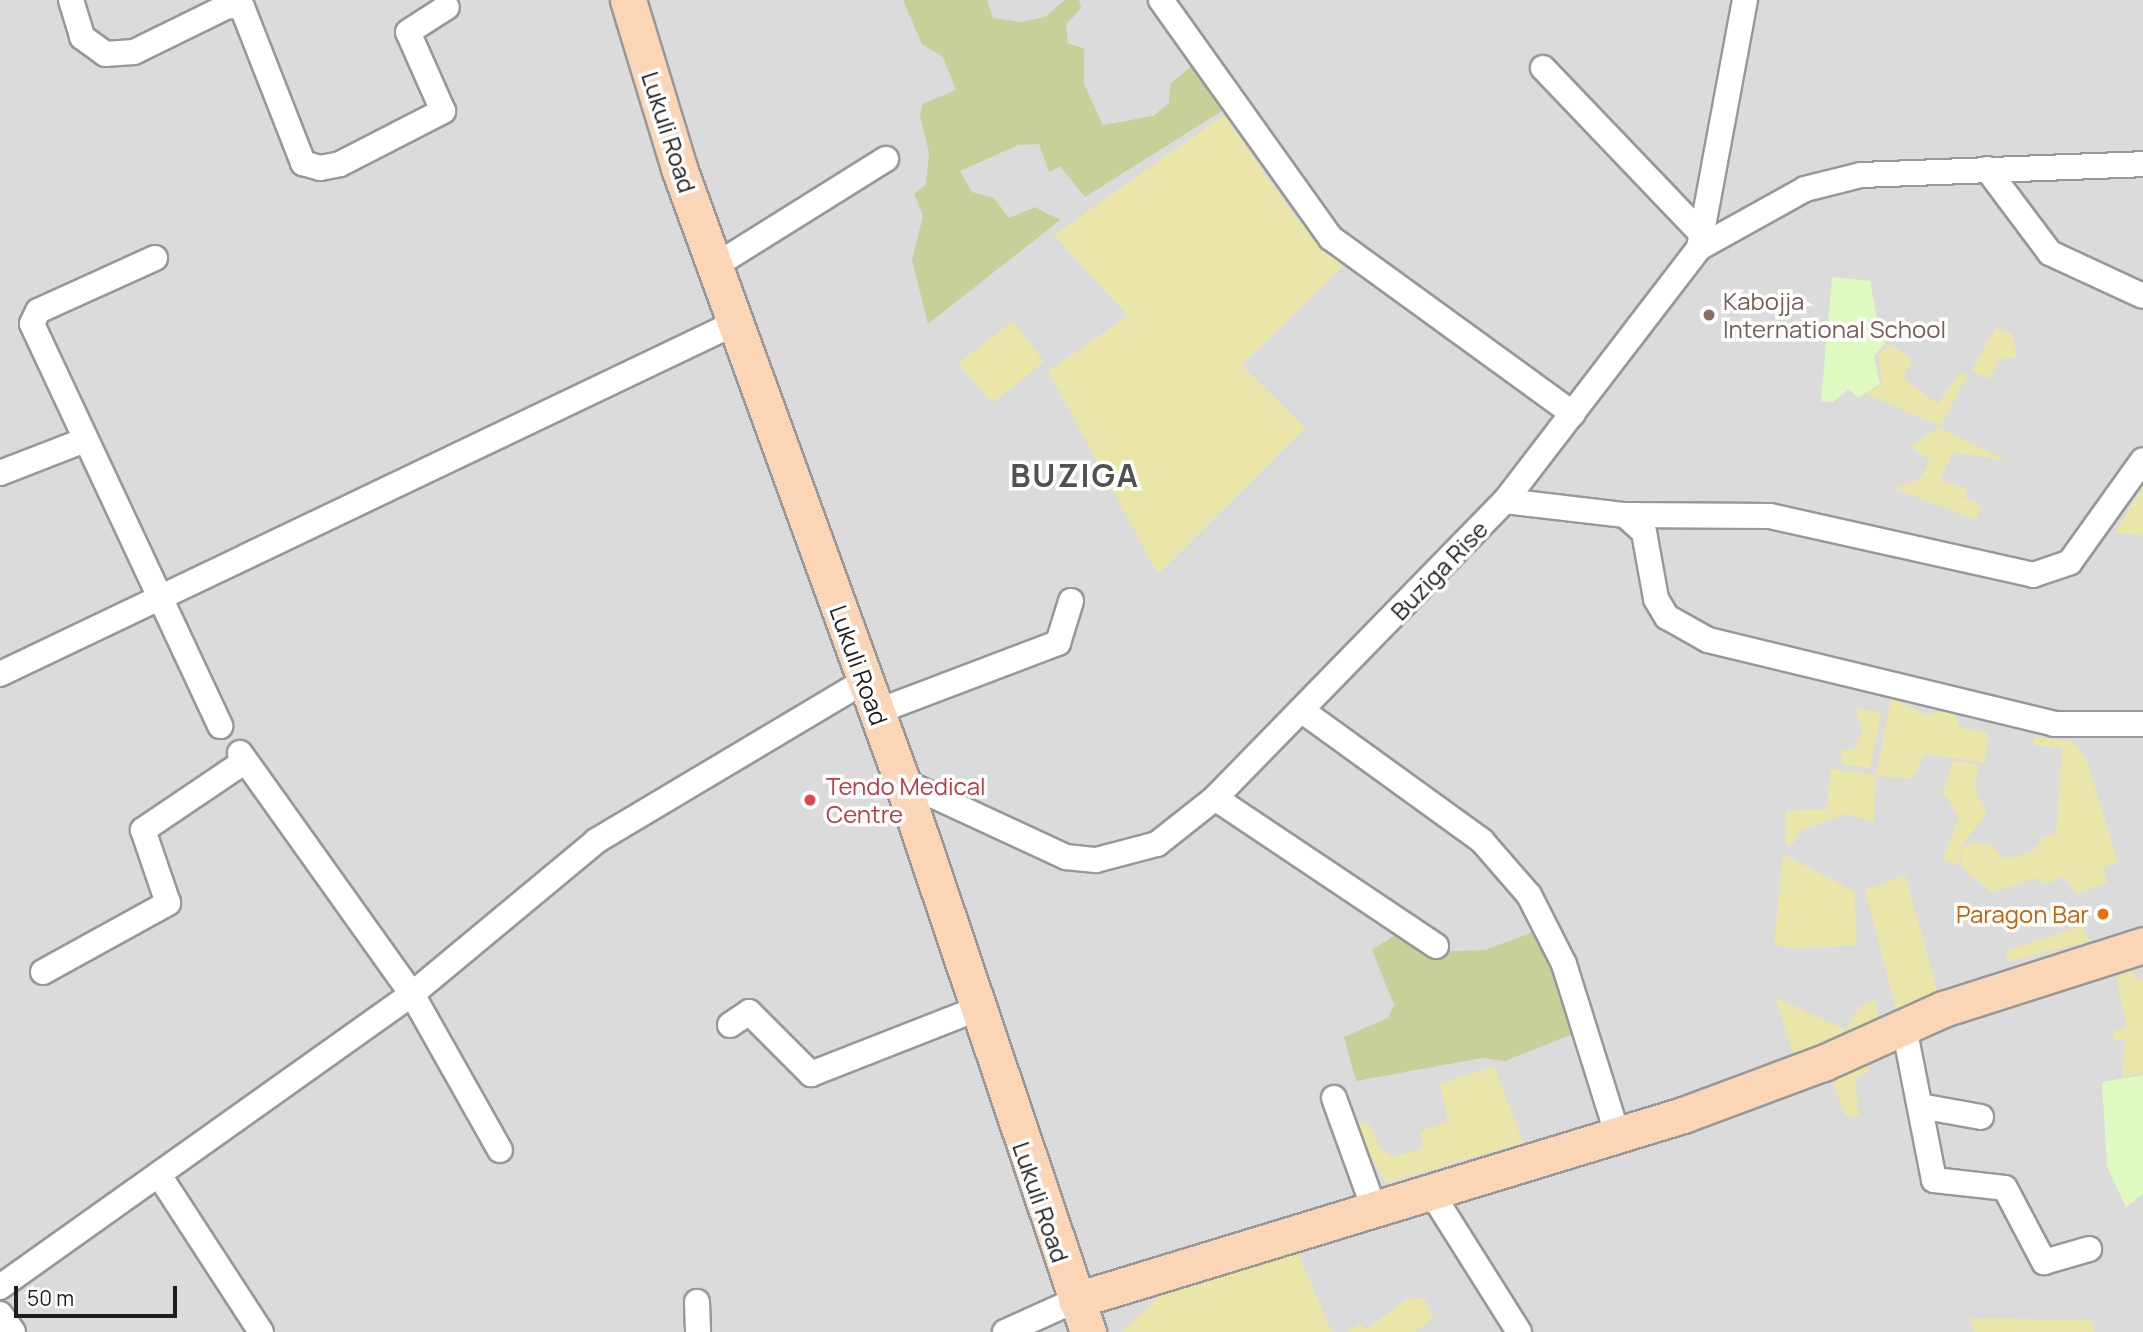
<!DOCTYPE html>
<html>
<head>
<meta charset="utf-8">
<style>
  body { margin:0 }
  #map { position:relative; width:2143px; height:1332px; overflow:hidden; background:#efe5e4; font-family:Manrope,sans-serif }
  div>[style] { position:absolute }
  .residential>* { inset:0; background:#dcdbdb }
  .grass>* { inset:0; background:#eae5a9 }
  .forest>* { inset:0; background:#c9cf98 }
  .park>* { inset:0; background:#defac0 }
  .roads { filter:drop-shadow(2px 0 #989898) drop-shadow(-2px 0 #989898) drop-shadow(0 2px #989898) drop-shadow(0 -2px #989898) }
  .street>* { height:24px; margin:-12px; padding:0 12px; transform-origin:12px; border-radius:12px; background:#fff }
  .secondary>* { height:35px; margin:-17.5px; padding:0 17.5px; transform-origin:17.5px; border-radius:17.5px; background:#fad6b7 }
  .dots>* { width:19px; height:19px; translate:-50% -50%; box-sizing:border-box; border:4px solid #fff; border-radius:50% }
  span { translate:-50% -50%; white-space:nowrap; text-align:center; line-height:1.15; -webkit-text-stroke:7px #fff; paint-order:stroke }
  .street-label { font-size:24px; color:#1e1e1e }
  .education-label { font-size:24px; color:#785e54 }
  .left { translate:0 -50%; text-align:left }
  .health-label { font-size:24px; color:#be3a42 }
  .food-label { font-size:24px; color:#c56008 }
  .right { translate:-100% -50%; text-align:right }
  .district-label { font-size:32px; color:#515151; font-weight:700; letter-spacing:2px }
  .scale { position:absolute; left:14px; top:1286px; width:163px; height:32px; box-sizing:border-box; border:4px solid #1e1e1e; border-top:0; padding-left:9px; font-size:21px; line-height:24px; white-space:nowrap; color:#1e1e1e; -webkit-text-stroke:5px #fff; paint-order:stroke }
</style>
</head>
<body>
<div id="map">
  <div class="residential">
    <div style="clip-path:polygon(0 0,2143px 0,2143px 1332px,0 1332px)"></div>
  </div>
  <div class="grass">
    <div style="clip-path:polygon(1224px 115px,1294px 216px,1344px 265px,1241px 365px,1305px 428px,1158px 574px,1048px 371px,1128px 316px,1054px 235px)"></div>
    <div style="clip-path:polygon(1013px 321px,1044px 362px,992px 403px,958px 363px)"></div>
    <div style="clip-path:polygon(1996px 328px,2012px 333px,2017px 357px,1998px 360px,1990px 379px,1971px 370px)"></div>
    <div style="clip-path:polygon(1891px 344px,1912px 360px,1903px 378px,1938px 404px,1960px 373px,1967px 374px,1941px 426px,1866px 394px,1882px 384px,1878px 355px)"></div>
    <div style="clip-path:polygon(1938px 427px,2008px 461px,1953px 452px,1940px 481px,1967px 488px,1965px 498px,1981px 506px,1976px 520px,1893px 488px,1919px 480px,1930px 461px,1911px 447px)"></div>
    <div style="clip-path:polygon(2143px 487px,2143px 535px,2115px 533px)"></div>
    <div style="clip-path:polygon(1891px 698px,1928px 715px,1954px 706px,1958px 726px,1988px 733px,1985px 763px,1925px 754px,1911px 779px,1876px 776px,1874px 822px,1845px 814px,1798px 832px,1794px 844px,1786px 845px,1786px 811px,1827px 809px,1830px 769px,1876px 775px)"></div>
    <div style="clip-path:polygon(1856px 708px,1881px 713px,1870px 768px,1841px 764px,1842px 750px,1854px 749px,1862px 733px)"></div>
    <div style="clip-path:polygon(2034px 737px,2072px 741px,2086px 758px,2118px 862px,2104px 867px,2107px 883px,2076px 894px,2064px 876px,2046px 884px,2035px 878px,1992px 893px,1961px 867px,1962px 848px,1970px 844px,1989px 843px,2004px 859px,2032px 852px,2042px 838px,2056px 833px,2062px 748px,2033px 745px)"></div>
    <div style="clip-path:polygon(1953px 761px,1978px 764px,1975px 790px,1987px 813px,1961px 846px,1960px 865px,1942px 860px,1959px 817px,1943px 792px)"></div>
    <div style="clip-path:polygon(1783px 854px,1854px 891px,1857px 945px,1796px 949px,1774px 944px)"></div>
    <div style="clip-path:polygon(1905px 875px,1938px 993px,1897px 1012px,1865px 890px)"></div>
    <div style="clip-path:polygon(2082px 926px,2090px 941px,2008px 962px,2006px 951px)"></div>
    <div style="clip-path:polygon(2132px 970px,2137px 980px,2143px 978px,2143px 1073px,2122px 1077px,2125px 1039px,2113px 1039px,2114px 1031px,2127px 1027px,2116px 977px)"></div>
    <div style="clip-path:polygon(1775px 997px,1846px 1030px,1858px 1008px,1875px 999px,1879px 1020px,1794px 1056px)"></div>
    <div style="clip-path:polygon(1866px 1059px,1869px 1071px,1855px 1078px,1859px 1116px,1846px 1116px,1829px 1075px)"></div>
    <div style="clip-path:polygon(1494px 1066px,1523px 1143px,1385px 1183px,1355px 1124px,1369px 1123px,1380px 1149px,1395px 1157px,1423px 1148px,1420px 1132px,1448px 1121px,1440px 1084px)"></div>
    <div style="clip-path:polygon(1293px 1242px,1332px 1332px,1122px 1332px,1169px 1287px)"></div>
    <div style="clip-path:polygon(1424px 1298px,1433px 1318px,1415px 1332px,1345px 1332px,1361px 1324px,1365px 1330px,1406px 1300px)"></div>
    <div style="clip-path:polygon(1970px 1318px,2091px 1320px,2094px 1332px,1974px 1332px)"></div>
  </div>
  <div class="forest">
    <div style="clip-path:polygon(903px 0,987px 0,993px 18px,1021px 22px,1045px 17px,1065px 0,1079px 0,1081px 8px,1066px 25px,1068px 43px,1084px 49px,1084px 84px,1103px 125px,1153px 116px,1169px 103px,1170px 84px,1196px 62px,1225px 109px,1085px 197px,1060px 166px,1049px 172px,1039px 144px,1018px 145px,960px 171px,972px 192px,994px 198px,1009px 218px,1035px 207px,1060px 220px,928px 324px,912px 260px,923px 216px,914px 194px,926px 184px,929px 153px,920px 116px,922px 104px,956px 90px,943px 57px,922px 44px)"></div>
    <div style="clip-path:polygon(1541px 929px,1575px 1033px,1505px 1061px,1482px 1058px,1356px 1081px,1344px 1037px,1388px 1018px,1394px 1005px,1372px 950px,1401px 931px,1429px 952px,1485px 950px)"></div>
  </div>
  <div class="park">
    <div style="clip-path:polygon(1832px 277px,1870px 281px,1877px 318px,1895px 330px,1874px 357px,1880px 384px,1858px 398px,1849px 389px,1833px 402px,1821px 401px)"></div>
    <div style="clip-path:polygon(2143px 1075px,2143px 1194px,2126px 1207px,2107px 1166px,2102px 1082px)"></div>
  </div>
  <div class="roads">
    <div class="street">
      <div style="left:71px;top:0;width:39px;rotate:73deg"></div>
      <div style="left:82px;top:37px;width:29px;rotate:36deg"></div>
      <div style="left:105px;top:54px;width:29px;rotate:-4deg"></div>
      <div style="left:134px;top:52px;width:105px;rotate:-26.1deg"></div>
      <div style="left:228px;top:6px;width:14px;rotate:4deg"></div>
      <div style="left:242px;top:7px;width:168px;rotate:68.6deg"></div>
      <div style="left:303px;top:163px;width:18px;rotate:16deg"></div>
      <div style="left:320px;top:168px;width:20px;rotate:-11deg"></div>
      <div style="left:340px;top:164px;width:116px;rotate:-27.2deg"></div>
      <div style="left:443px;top:111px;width:86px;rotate:-113.9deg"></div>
      <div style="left:408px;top:32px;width:46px;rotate:-32.7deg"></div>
      <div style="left:1161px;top:0;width:292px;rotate:54.5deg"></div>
      <div style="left:1331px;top:238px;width:299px;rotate:36deg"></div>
      <div style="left:1543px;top:68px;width:226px;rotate:46.3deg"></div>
      <div style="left:1987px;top:169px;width:105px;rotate:53.1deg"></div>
      <div style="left:2050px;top:253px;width:102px;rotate:24.8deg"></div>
      <div style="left:1699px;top:248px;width:121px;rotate:-29.1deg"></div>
      <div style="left:1805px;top:189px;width:58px;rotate:-14deg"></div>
      <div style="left:1861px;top:175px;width:282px;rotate:-2.2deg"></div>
      <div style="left:155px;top:258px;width:128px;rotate:155.6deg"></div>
      <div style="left:38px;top:311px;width:14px;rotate:115deg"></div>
      <div style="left:32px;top:324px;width:444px;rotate:64.9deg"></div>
      <div style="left:713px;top:267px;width:204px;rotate:-32deg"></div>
      <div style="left:0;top:473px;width:91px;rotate:-21.2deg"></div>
      <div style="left:1505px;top:501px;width:121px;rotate:6.7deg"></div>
      <div style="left:1625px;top:515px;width:25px;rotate:42deg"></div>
      <div style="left:1644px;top:532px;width:68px;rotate:79.8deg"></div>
      <div style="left:1656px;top:599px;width:21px;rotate:59deg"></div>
      <div style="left:1667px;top:617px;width:47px;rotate:29.3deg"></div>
      <div style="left:1708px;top:640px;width:356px;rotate:13.6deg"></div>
      <div style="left:2054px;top:724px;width:89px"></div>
      <div style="left:1625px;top:515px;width:145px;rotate:0.4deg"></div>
      <div style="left:1770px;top:516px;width:270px;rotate:12.6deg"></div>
      <div style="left:2033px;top:575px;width:39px;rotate:-19deg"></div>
      <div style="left:2070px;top:562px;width:125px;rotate:-54.4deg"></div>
      <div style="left:0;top:674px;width:812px;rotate:-25.52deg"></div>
      <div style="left:876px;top:712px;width:195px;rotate:-20.8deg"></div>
      <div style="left:1058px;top:643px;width:44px;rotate:-72.8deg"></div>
      <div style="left:1304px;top:712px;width:220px;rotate:35.9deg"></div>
      <div style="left:1482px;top:841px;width:72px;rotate:49deg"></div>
      <div style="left:1529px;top:895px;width:77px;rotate:63.1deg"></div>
      <div style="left:1564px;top:964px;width:177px;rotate:72.6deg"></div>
      <div style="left:240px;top:753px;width:296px;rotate:54.5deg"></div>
      <div style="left:412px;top:994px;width:179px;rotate:60.6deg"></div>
      <div style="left:902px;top:781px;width:181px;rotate:24.9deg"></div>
      <div style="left:1066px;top:857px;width:30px;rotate:6deg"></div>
      <div style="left:1096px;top:860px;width:63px;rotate:-14.7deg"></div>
      <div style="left:1157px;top:844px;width:74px;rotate:-38.4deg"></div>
      <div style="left:1215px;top:798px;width:415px;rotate:-45.7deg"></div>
      <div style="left:1505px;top:501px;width:319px;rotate:-52.5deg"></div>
      <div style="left:1699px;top:248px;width:252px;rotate:-79.5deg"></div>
      <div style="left:1215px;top:798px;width:266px;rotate:33.8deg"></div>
      <div style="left:43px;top:972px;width:143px;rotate:-28.9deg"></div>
      <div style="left:168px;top:903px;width:77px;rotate:-108.9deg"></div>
      <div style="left:143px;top:830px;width:122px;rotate:-34deg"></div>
      <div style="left:730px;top:1025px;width:23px;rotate:-34deg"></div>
      <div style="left:749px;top:1012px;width:88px;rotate:45deg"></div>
      <div style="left:811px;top:1074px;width:175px;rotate:-21.4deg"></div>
      <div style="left:1904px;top:1027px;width:156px;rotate:78.9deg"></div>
      <div style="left:1934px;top:1180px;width:71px;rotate:6.4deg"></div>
      <div style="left:2005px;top:1188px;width:84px;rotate:62.2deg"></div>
      <div style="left:2044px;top:1262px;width:47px;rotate:-16.1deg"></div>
      <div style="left:1334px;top:1098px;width:115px;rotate:70.1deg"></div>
      <div style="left:1920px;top:1106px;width:62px;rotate:10.2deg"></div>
      <div style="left:159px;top:1175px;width:187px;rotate:57deg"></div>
      <div style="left:1429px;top:1189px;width:169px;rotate:57.8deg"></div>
      <div style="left:0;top:1287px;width:506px;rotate:-35.42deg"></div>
      <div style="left:412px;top:994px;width:239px;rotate:-39.7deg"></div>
      <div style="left:596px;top:841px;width:312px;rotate:-30.8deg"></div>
      <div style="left:697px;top:1302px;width:30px;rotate:88deg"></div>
      <div style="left:0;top:1314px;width:22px;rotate:54deg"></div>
      <div style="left:1005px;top:1332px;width:78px;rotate:-24.3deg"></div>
    </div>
    <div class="secondary">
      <div style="left:628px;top:0;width:176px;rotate:73.1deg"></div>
      <div style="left:679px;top:168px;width:652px;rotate:70.01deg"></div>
      <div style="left:902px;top:781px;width:582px;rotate:71.35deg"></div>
      <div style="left:1076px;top:1300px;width:635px;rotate:-16.95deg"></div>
      <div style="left:1683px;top:1115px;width:149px;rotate:-20.4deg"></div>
      <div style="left:1823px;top:1063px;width:132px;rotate:-24.2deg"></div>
      <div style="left:1943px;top:1009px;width:210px;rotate:-17.7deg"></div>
    </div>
  </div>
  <div class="dots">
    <div style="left:1709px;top:315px;background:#8d6e63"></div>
    <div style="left:810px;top:800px;background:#e0444e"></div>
    <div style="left:2103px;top:914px;background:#e8710a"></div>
  </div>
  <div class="street-label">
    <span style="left:669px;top:132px;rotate:72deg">Lukuli Road</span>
    <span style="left:1439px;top:570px;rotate:-46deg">Buziga Rise</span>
    <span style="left:859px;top:665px;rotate:70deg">Lukuli Road</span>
    <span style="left:1041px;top:1202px;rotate:71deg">Lukuli Road</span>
  </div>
  <div class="education-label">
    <span class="left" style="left:1723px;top:315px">Kabojja<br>International School</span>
  </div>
  <div class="health-label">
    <span class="left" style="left:826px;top:800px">Tendo Medical<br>Centre</span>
  </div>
  <div class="food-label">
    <span class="right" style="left:2089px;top:914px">Paragon Bar</span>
  </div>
  <div class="district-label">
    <span style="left:1075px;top:475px">BUZIGA</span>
  </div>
  <div class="scale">50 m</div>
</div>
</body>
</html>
